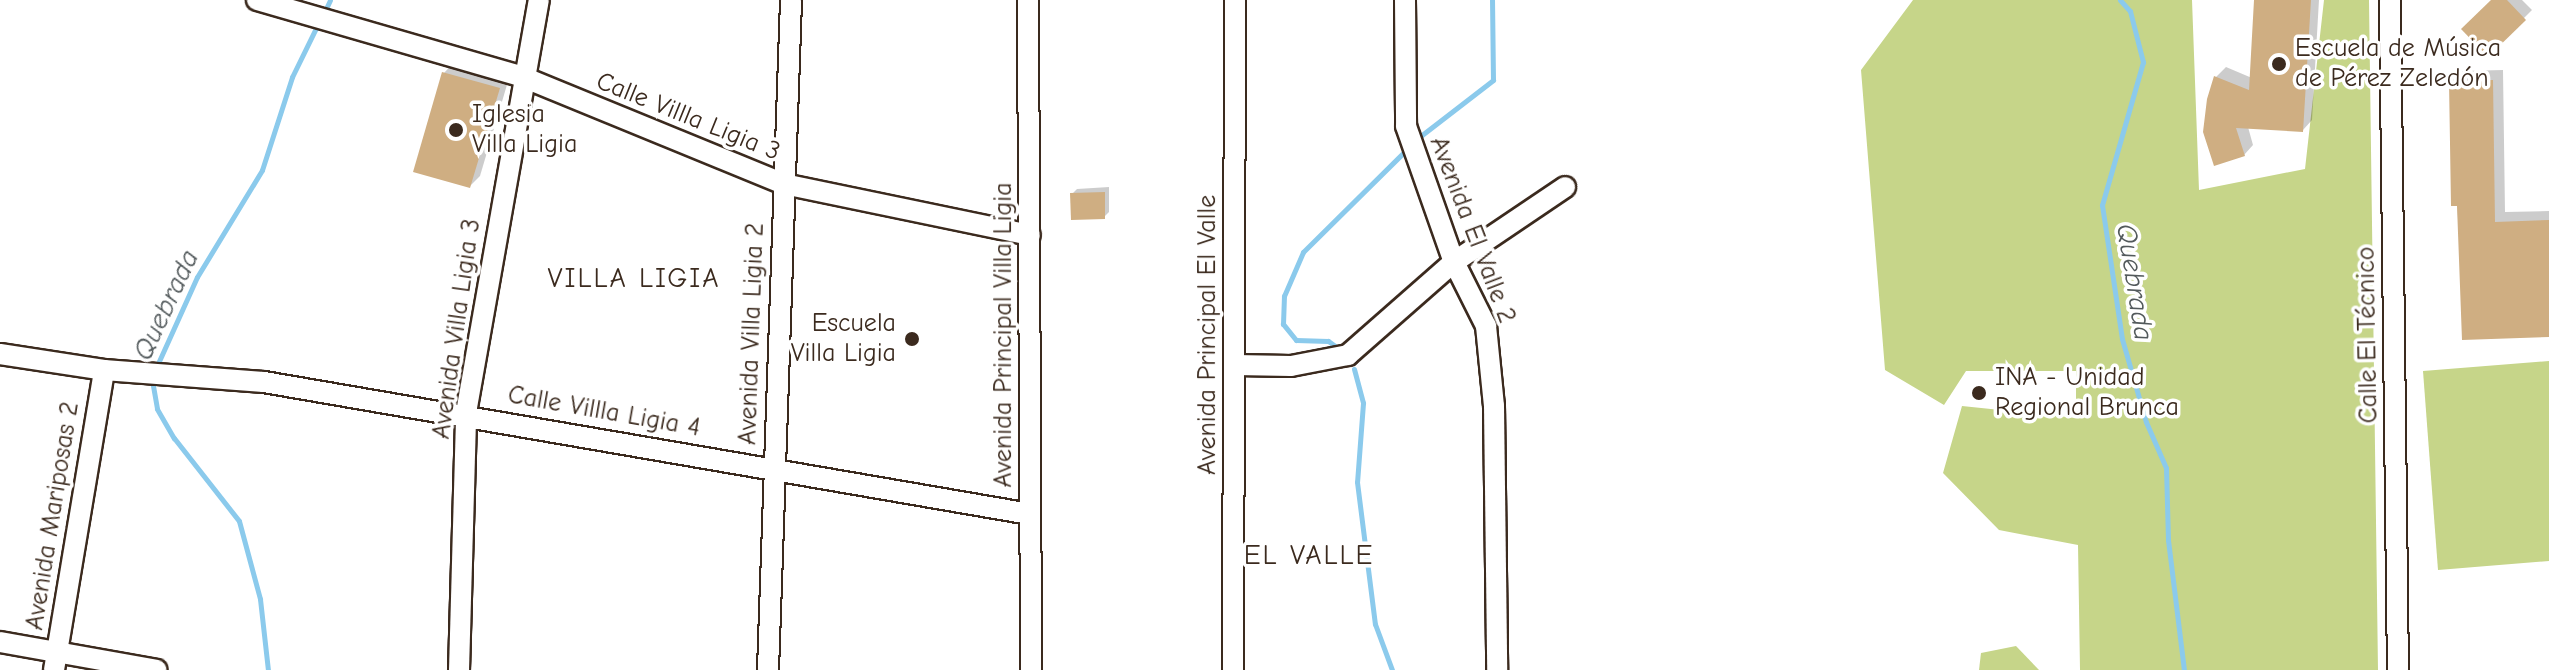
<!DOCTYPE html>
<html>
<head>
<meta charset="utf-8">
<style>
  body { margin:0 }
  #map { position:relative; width:2549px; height:670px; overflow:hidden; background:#fff; font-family:"Comic Neue",sans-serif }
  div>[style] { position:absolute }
  .green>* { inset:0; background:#c6d589 }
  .shadow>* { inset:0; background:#0003 }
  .stream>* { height:5px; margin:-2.5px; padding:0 2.5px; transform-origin:2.5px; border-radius:2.5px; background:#8bcaec }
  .building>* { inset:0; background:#cfae82 }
  .roads { filter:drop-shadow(2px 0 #3b2a1e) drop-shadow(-2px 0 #3b2a1e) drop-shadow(0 2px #3b2a1e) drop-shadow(0 -2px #3b2a1e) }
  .minor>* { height:20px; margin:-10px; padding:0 10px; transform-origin:10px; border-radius:10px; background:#fff }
  .dots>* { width:22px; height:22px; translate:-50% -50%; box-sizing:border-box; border:4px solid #fff; border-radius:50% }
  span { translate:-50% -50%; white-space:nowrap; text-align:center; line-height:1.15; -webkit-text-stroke:7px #fff; paint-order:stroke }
  .poi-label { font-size:26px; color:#3b2a1e }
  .left { translate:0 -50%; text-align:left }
  .right { translate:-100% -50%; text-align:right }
  .street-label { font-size:26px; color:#3b2a1e }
  .neighbourhood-label { font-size:28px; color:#3b2a1e; letter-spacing:2px }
  .water-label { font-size:28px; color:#535a5c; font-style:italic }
</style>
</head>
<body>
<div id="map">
  <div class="green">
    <div style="clip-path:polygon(1913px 0,2192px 0,2199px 190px,2305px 169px,2324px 0,2369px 0,2378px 670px,2080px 670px,2078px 545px,1999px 530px,1943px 473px,1962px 406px,2076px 418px,2076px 371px,1966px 371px,1944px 405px,1885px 370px,1861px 70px)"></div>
    <div style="clip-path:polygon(2549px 361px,2549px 561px,2438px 570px,2423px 371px)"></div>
    <div style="clip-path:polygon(2016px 646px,2039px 670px,1979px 670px,1981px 653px)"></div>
  </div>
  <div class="shadow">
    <div style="clip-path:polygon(2256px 0,2319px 0,2312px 120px,2303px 130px,2248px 127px,2253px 145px,2244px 155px,2216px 77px,2226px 67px,2252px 78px)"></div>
    <div style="clip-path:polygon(2493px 0,2522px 0,2532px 10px,2488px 54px)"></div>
    <div style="clip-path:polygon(454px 62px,509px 78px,480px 176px,470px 186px,444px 73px)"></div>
    <div style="clip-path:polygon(2503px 70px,2505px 212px,2549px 211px,2549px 335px,2464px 338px,2451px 81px,2461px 71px)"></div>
    <div style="clip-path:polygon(1109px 187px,1109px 212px,1104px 217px,1072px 194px,1077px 189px)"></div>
  </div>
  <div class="stream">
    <div style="left:2120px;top:0;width:15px;rotate:48deg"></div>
    <div style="left:2130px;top:11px;width:53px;rotate:75.7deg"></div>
    <div style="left:2143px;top:62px;width:149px;rotate:106deg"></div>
    <div style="left:2102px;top:205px;width:135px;rotate:81.5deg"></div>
    <div style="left:2122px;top:339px;width:86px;rotate:73.9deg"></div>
    <div style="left:2146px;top:422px;width:50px;rotate:66.5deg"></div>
    <div style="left:2166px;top:468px;width:72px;rotate:88.4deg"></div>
    <div style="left:2168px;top:540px;width:131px;rotate:83deg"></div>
    <div style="left:324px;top:13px;width:14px;rotate:-65deg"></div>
    <div style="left:1418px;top:138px;width:95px;rotate:-37.7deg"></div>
    <div style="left:1493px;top:80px;width:80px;rotate:-90.7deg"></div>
    <div style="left:1342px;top:351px;width:17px;rotate:-144deg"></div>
    <div style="left:1328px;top:341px;width:32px;rotate:-178deg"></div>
    <div style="left:1296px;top:340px;width:21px;rotate:-129deg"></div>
    <div style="left:1283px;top:324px;width:28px;rotate:-88deg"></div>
    <div style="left:1284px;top:296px;width:48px;rotate:-66.6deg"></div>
    <div style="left:1303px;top:252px;width:148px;rotate:-44.7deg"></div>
    <div style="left:1354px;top:369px;width:35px;rotate:75deg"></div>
    <div style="left:1363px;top:403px;width:79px;rotate:94.3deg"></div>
    <div style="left:1357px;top:482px;width:143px;rotate:82.8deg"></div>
    <div style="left:1375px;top:624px;width:49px;rotate:69.7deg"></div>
    <div style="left:155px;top:370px;width:102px;rotate:-65.7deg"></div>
    <div style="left:197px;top:277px;width:125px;rotate:-58.7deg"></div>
    <div style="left:262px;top:170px;width:98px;rotate:-72.1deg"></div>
    <div style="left:292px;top:77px;width:61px;rotate:-63.9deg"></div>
    <div style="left:152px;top:380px;width:29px;rotate:80deg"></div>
    <div style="left:157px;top:409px;width:34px;rotate:60deg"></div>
    <div style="left:174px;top:438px;width:105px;rotate:51.9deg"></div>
    <div style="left:239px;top:521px;width:81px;rotate:74.9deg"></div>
    <div style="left:260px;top:599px;width:71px;rotate:83.6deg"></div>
  </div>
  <div class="building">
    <div style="clip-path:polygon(2254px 0,2311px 0,2303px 132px,2236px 128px,2245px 156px,2214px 166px,2203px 132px,2207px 99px,2214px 76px,2249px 90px)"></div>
    <div style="clip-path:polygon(2491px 0,2507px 0,2526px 20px,2488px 57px,2461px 29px)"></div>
    <div style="clip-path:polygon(442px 72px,500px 88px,470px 188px,413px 172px)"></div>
    <div style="clip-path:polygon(2493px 80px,2495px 222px,2549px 220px,2549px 337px,2462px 340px,2457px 206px,2451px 206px,2449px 81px)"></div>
    <div style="clip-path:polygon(1105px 192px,1105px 219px,1071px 220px,1070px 193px)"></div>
  </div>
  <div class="roads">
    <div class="minor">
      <div style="left:257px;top:0;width:277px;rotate:16.1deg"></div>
      <div style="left:523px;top:77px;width:282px;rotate:22.3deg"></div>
      <div style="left:784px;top:184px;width:251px;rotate:11.7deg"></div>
      <div style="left:1028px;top:0;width:670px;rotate:89.74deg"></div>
      <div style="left:1405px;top:0;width:126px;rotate:89.5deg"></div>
      <div style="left:1406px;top:126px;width:144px;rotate:70.6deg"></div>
      <div style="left:1454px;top:262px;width:72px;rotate:63.4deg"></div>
      <div style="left:1486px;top:326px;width:80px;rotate:84.3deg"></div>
      <div style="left:1494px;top:406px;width:264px;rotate:89.3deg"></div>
      <div style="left:2390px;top:0;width:670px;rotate:89.32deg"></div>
      <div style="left:0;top:354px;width:105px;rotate:8.7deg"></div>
      <div style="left:104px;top:370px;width:160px;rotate:4.3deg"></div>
      <div style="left:264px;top:382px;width:777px;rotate:9.78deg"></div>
      <div style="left:1235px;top:365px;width:56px;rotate:1deg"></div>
      <div style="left:1291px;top:366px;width:58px;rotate:-10.9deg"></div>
      <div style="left:1348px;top:355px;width:141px;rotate:-41.3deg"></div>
      <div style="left:1454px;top:262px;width:134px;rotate:-34deg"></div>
      <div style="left:0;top:642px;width:159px;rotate:10.1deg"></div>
      <div style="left:54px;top:670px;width:304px;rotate:-80.5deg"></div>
      <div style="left:459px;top:670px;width:257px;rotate:-88.4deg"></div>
      <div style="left:466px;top:413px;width:419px;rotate:-80deg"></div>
      <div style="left:768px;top:670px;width:670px;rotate:-88.03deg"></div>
      <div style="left:1233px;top:670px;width:670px;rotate:-89.83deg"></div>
    </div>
  </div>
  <div class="dots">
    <div style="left:2279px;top:64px;background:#3b2a1e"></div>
    <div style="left:456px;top:130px;background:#3b2a1e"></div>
    <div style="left:912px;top:339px;background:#3b2a1e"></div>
    <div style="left:1979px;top:393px;background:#3b2a1e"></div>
  </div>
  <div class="poi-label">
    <span class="left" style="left:2295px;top:64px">Escuela de Música<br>de Pérez Zeledón</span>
    <span class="left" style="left:472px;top:130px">Iglesia<br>Villa Ligia</span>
    <span class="right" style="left:896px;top:339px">Escuela<br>Villa Ligia</span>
    <span class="left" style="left:1995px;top:393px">INA - Unidad<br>Regional Brunca</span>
  </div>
  <div class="street-label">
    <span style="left:688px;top:117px;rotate:22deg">Calle Villla Ligia 3</span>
    <span style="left:1472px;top:230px;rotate:69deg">Avenida El Valle 2</span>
    <span style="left:457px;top:329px;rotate:-82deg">Avenida Villa Ligia 3</span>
    <span style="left:752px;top:334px;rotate:-88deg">Avenida Villa Ligia 2</span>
    <span style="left:1004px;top:335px;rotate:-90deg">Avenida Principal Villa Ligia</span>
    <span style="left:1208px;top:335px;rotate:-90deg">Avenida Principal El Valle</span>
    <span style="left:2368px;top:335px;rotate:-91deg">Calle El Técnico</span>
    <span style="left:604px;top:412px;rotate:10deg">Calle Villla Ligia 4</span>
    <span style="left:53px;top:516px;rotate:-81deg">Avenida Mariposas 2</span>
  </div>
  <div class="neighbourhood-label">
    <span style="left:634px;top:278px">VILLA LIGIA</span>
    <span style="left:1309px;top:555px">EL VALLE</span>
  </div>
  <div class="water-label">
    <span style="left:2135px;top:282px;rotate:81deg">Quebrada</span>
    <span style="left:166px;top:305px;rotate:-65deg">Quebrada</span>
  </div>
</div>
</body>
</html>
